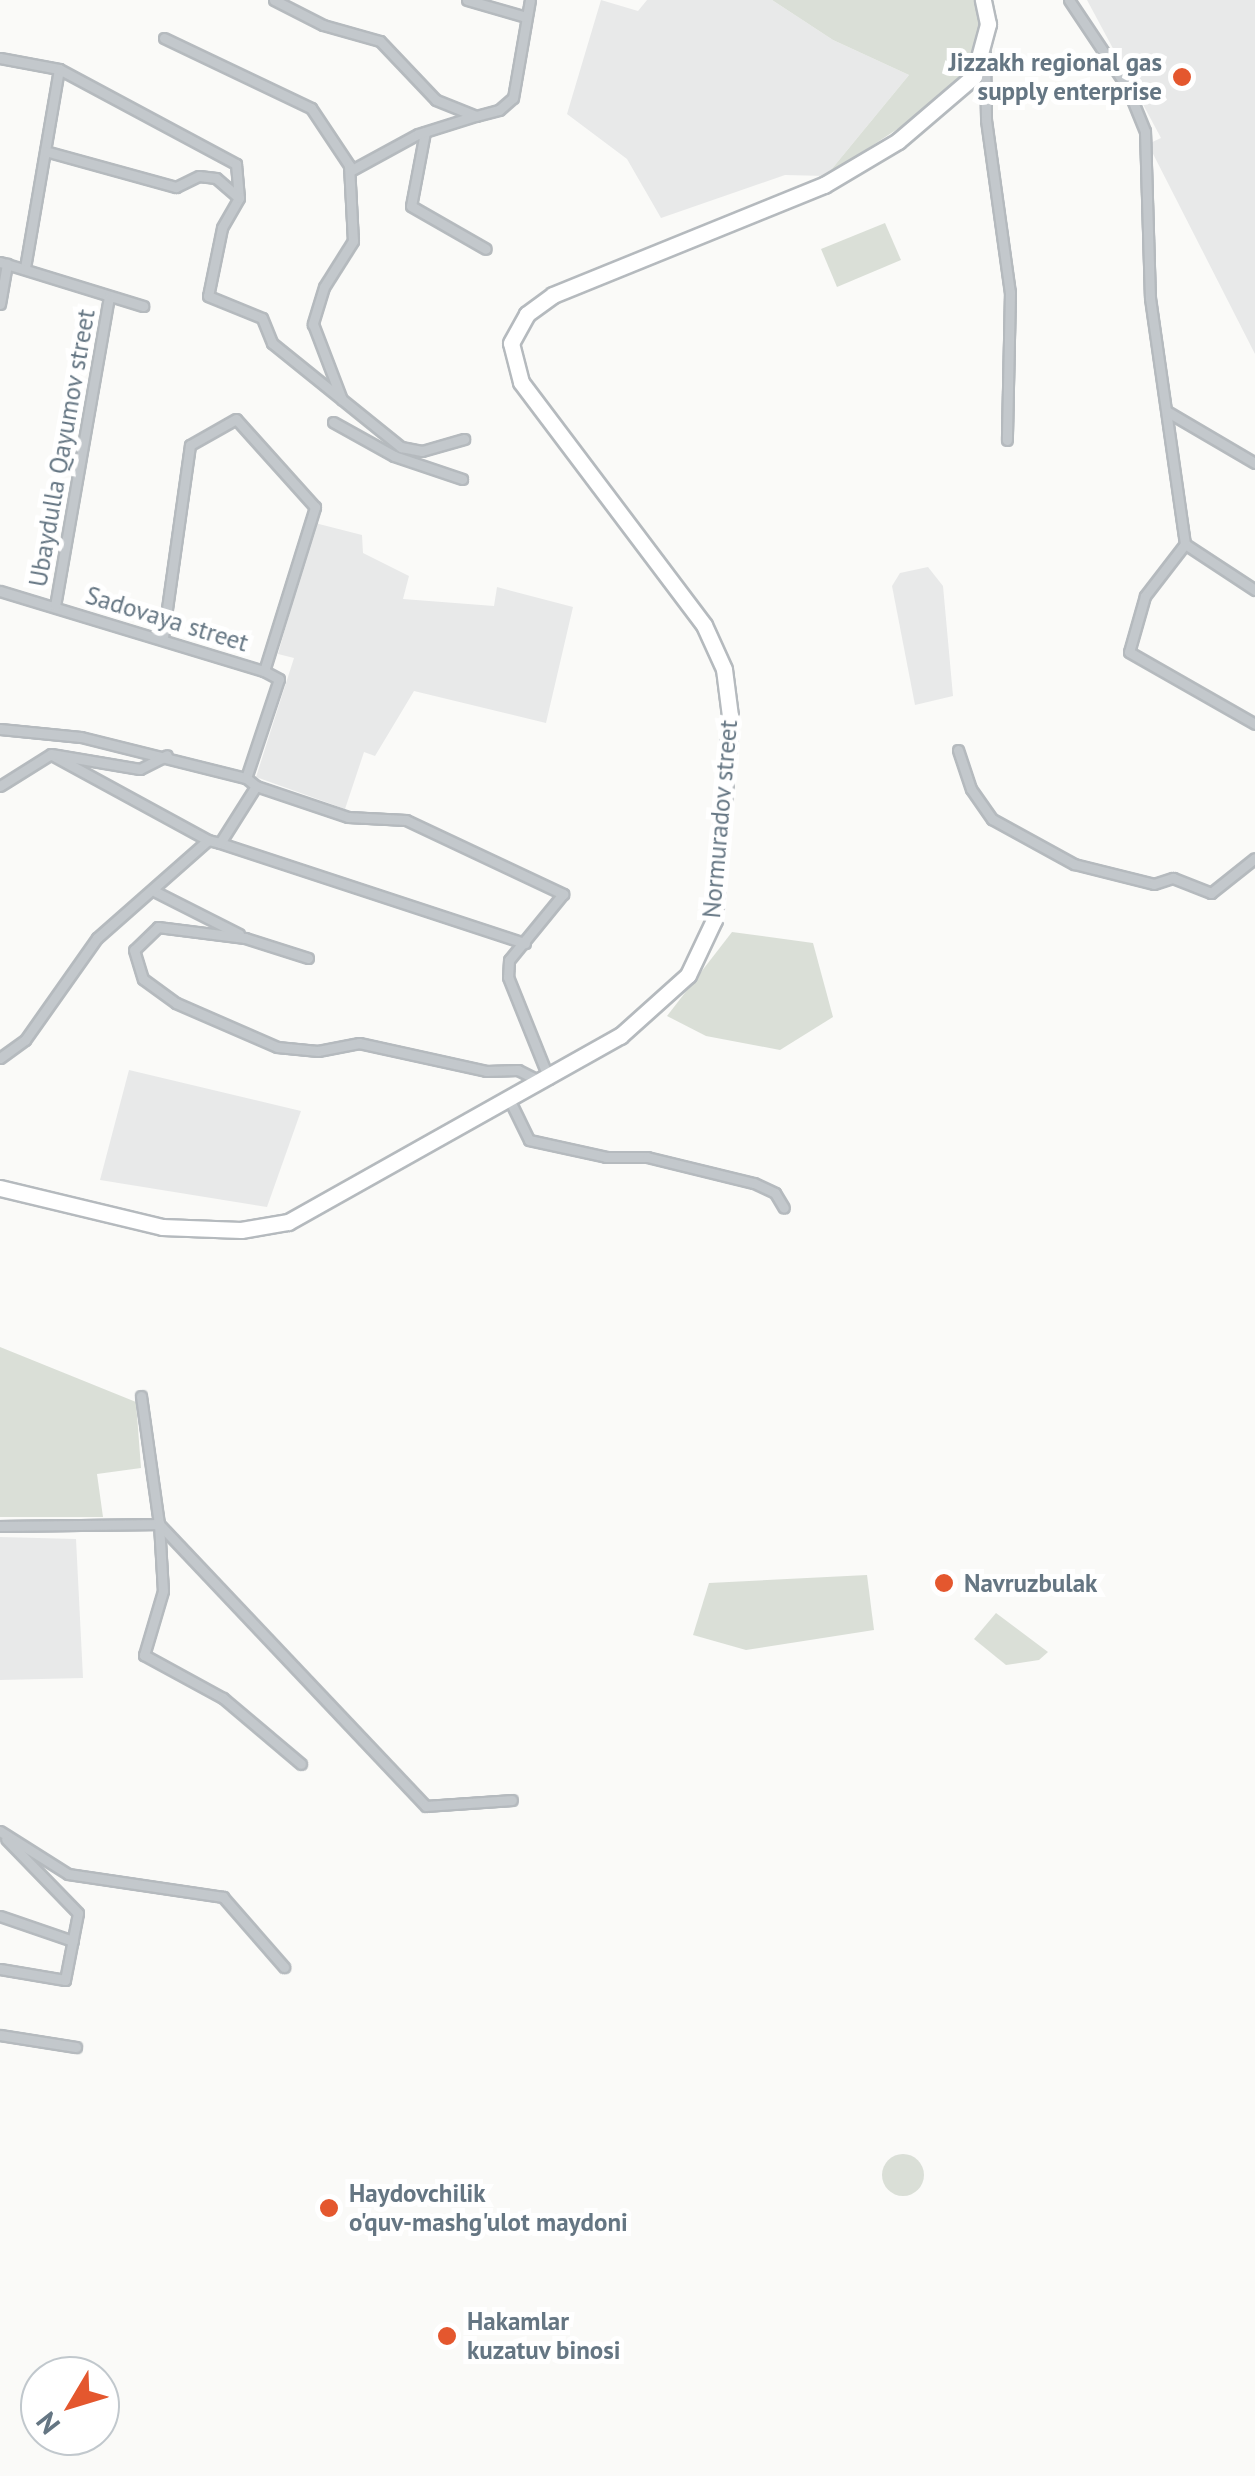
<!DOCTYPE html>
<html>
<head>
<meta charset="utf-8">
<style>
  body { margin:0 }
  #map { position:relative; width:1255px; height:2476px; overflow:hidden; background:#fafaf8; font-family:"PT Sans",sans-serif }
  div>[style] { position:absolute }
  .built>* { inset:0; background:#e8e9e9 }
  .green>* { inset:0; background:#dadfd7 }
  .round { border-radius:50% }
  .roads { filter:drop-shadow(2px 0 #b5babe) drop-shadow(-2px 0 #b5babe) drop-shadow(0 2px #b5babe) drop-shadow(0 -2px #b5babe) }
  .street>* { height:9px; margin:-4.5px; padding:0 4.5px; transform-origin:4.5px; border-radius:4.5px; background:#c3c8cc }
  .primary>* { height:15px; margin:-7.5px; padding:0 7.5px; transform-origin:7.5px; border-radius:7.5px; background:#fff }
  .dots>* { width:28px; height:28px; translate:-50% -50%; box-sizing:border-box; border:5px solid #fff; border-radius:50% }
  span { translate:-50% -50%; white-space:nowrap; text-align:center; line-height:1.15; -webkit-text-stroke:10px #fff; paint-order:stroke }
  .poi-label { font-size:25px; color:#657683; font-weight:700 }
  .right { translate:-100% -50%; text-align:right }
  .left { translate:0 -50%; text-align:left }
  .street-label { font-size:25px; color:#657683 }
  .north { position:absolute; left:20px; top:2356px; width:100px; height:100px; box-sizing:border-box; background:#fff; border:2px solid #c1c8cd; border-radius:50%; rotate:232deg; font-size:28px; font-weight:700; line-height:40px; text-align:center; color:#657683 }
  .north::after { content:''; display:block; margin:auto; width:35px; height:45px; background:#e4572e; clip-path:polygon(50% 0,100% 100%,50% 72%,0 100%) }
</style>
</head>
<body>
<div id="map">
  <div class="built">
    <div style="clip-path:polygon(601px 0,638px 11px,647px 0,772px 0,833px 40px,909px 75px,826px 176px,785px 175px,661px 218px,627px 159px,567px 114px)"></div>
    <div style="clip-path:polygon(1087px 0,1255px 0,1255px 354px,1148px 144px,1161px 138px)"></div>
    <div style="clip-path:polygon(315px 523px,362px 535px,363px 553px,409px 576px,403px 599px,494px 606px,497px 587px,573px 607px,546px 723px,414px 691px,375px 756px,364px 752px,345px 809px,256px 777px,294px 658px,278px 654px)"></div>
    <div style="clip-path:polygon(928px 567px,943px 586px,953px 696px,915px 705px,892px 586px,900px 573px)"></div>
    <div style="clip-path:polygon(129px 1070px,301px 1111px,267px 1207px,100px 1180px)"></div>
    <div style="clip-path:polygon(0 1537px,76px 1539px,83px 1678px,0 1680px)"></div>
  </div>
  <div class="green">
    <div style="clip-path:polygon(772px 0,979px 0,983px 18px,963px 75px,902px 126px,826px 176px,909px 75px,833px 40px)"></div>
    <div style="clip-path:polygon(885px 223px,901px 260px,837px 287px,821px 249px)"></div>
    <div style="clip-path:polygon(732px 932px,813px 943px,833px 1017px,780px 1050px,706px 1036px,667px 1016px)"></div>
    <div style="clip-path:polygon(0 1347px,136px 1402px,141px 1468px,97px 1474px,103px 1517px,0 1517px)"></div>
    <div style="clip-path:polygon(867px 1575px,874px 1630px,746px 1650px,693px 1635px,709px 1583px)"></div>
    <div style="clip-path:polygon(996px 1613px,1048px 1652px,1039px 1660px,1006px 1665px,974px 1639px)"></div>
    <div class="round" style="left:882px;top:2154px;width:42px;height:42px"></div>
  </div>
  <div class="roads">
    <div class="street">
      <div style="left:274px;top:0;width:55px;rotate:27deg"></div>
      <div style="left:323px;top:25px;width:59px;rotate:15.7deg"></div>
      <div style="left:380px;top:41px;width:81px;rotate:46.5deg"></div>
      <div style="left:436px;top:100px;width:43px;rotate:21.8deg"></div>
      <div style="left:476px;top:116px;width:24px;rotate:-15deg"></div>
      <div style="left:499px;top:110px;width:18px;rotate:-41deg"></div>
      <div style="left:513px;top:98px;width:99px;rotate:-80.2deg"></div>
      <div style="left:467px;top:0;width:61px;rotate:16.1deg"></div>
      <div style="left:1069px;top:0;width:105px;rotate:56.3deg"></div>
      <div style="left:1127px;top:87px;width:48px;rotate:67.8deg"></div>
      <div style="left:1145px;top:131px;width:167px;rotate:88.3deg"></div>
      <div style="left:1150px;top:298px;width:248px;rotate:81.9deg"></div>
      <div style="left:1185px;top:544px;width:84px;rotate:33.3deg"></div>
      <div style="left:164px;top:38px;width:163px;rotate:25.5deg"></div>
      <div style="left:311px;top:108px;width:69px;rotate:56.3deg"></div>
      <div style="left:349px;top:165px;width:76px;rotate:87deg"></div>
      <div style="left:353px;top:241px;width:54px;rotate:122.2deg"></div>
      <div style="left:324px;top:287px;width:39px;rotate:107deg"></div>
      <div style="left:313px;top:324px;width:81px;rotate:69.1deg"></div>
      <div style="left:985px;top:54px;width:66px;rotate:89.1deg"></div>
      <div style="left:986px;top:120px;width:174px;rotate:82.1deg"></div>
      <div style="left:1010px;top:292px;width:148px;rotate:91.2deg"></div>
      <div style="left:0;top:58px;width:60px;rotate:10.6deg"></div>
      <div style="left:59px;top:69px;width:202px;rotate:99.7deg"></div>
      <div style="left:59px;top:69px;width:201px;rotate:28.2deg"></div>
      <div style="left:236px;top:164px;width:34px;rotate:85deg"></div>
      <div style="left:239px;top:198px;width:34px;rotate:120deg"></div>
      <div style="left:222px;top:228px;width:69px;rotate:101.6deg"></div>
      <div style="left:208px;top:296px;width:58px;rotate:22.2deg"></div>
      <div style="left:262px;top:318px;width:27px;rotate:68deg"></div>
      <div style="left:272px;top:343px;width:166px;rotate:38.9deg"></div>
      <div style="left:401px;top:447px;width:21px;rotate:11deg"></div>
      <div style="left:422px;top:451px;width:44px;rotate:-15.9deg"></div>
      <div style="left:425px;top:132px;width:75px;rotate:100.7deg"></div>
      <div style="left:411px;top:206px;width:86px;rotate:29.8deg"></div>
      <div style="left:45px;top:151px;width:136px;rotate:15.4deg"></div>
      <div style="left:176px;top:187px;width:25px;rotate:-26deg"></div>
      <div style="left:199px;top:176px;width:17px;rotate:7deg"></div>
      <div style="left:216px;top:178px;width:30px;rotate:41deg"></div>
      <div style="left:350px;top:171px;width:77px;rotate:-28.6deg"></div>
      <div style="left:418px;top:134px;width:60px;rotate:-17.5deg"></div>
      <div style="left:0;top:262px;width:150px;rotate:17.1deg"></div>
      <div style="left:0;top:304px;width:41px;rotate:-80.1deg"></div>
      <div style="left:1168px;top:412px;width:101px;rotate:30.4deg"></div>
      <div style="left:333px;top:422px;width:70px;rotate:29.1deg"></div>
      <div style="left:394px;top:456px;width:72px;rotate:18.7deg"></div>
      <div style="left:1185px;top:544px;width:66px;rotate:127.6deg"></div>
      <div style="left:1145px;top:596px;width:58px;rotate:105.9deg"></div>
      <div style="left:1129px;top:652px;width:145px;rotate:29.7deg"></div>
      <div style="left:0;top:591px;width:276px;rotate:16.9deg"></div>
      <div style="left:55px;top:606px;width:313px;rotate:-80.1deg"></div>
      <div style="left:0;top:729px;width:81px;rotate:5.6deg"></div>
      <div style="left:81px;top:737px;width:170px;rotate:14deg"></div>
      <div style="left:246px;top:778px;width:104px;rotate:-71.6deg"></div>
      <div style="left:279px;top:679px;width:17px;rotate:-152deg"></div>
      <div style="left:264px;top:671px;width:172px;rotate:-72.7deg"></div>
      <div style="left:315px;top:507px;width:118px;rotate:-131.9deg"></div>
      <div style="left:236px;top:419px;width:53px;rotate:150.5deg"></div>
      <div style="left:190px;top:445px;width:193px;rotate:98deg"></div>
      <div style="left:958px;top:750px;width:41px;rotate:71.6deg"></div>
      <div style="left:971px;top:789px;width:37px;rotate:55deg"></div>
      <div style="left:992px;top:819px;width:94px;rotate:28.8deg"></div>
      <div style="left:1074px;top:864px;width:82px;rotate:14deg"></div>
      <div style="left:1154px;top:884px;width:20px;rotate:-18deg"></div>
      <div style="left:1173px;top:878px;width:41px;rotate:21.5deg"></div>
      <div style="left:1211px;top:893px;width:56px;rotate:-38.5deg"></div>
      <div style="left:52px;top:755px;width:178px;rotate:28.6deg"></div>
      <div style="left:0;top:786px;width:60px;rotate:-32.1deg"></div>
      <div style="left:51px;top:754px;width:90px;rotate:9.6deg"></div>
      <div style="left:140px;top:769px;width:30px;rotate:-27deg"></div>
      <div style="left:256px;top:786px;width:97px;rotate:18.6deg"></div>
      <div style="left:348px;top:817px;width:58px;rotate:3deg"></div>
      <div style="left:406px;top:820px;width:174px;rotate:25.2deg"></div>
      <div style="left:563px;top:894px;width:85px;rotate:129.3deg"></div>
      <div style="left:509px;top:960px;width:17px;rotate:93deg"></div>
      <div style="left:508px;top:977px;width:110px;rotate:68.1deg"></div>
      <div style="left:220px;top:843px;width:321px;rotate:18.2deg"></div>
      <div style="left:156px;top:892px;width:93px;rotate:26.8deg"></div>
      <div style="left:308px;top:958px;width:66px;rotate:-162.4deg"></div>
      <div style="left:245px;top:938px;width:88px;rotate:-172.8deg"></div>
      <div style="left:158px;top:927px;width:33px;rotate:136deg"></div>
      <div style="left:134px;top:950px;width:30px;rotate:73deg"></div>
      <div style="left:143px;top:979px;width:41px;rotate:36deg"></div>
      <div style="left:176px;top:1003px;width:110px;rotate:23.5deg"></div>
      <div style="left:277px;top:1047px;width:41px;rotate:5.6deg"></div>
      <div style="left:318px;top:1051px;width:42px;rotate:-11deg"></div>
      <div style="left:359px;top:1043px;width:130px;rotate:12.4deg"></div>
      <div style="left:486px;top:1071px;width:32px;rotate:-2deg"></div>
      <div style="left:518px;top:1070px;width:25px;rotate:27deg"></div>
      <div style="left:0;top:1058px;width:31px;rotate:-36deg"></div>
      <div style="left:25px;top:1040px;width:125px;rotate:-54.8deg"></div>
      <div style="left:97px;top:938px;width:148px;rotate:-41.4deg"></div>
      <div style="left:208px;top:840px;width:12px;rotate:14deg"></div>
      <div style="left:220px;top:843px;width:67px;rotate:-57.7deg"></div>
      <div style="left:256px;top:786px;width:13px;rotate:-141deg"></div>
      <div style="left:510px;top:1101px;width:43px;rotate:64deg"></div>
      <div style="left:529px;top:1140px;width:79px;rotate:12.4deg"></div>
      <div style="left:606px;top:1157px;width:41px"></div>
      <div style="left:647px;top:1157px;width:110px;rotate:13.7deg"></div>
      <div style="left:754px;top:1183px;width:23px;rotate:25deg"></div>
      <div style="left:775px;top:1193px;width:17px;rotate:59deg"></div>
      <div style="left:141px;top:1396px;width:129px;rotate:82deg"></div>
      <div style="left:159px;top:1524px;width:388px;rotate:46.6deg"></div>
      <div style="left:426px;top:1806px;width:86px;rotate:-4deg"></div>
      <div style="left:0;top:1526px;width:159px;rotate:-0.7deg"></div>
      <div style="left:159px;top:1524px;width:67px;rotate:86.6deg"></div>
      <div style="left:163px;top:1591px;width:67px;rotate:106.5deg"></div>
      <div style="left:144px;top:1655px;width:90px;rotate:28.6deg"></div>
      <div style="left:223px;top:1698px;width:102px;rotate:40.2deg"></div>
      <div style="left:0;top:1831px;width:80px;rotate:32.3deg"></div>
      <div style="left:68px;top:1874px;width:157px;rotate:8.4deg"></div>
      <div style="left:223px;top:1897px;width:93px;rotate:48.9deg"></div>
      <div style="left:0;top:1916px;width:77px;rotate:18.9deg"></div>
      <div style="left:0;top:1969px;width:66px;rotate:9.6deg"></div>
      <div style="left:65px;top:1980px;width:68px;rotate:-79deg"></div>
      <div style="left:78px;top:1913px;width:103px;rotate:-134.2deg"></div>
      <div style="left:0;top:2035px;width:77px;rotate:9deg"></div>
    </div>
    <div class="primary">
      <div style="left:0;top:1188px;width:167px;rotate:13.5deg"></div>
      <div style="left:162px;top:1227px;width:79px;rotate:2.2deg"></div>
      <div style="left:241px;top:1230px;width:48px;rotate:-9.7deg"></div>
      <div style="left:288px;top:1222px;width:381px;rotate:-29.3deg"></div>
      <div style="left:620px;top:1036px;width:91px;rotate:-41.9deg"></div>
      <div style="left:688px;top:975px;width:61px;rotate:-64.7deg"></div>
      <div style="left:714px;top:920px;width:205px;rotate:-85.5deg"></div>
      <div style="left:730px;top:716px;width:47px;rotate:-97.3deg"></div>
      <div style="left:724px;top:669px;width:48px;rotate:-114.4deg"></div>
      <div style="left:704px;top:625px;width:304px;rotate:-127deg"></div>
      <div style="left:521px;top:382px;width:40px;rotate:-104.4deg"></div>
      <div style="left:511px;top:343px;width:33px;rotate:-61deg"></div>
      <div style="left:527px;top:314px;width:32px;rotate:-36deg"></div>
      <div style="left:553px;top:295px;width:292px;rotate:-22.1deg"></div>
      <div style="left:824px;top:185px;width:86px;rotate:-30.7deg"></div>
      <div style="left:898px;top:141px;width:100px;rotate:-40.5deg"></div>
      <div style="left:974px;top:76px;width:54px;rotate:-74.9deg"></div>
      <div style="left:988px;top:24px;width:25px;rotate:-102deg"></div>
    </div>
  </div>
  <div class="dots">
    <div style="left:1182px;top:77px;background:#e4572e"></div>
    <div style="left:944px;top:1583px;background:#e4572e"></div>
    <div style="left:329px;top:2208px;background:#e4572e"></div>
    <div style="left:447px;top:2336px;background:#e4572e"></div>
  </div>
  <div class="poi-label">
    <span class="right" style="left:1162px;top:77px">Jizzakh regional gas<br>supply enterprise</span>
    <span class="left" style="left:964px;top:1583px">Navruzbulak</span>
    <span class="left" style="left:349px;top:2208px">Haydovchilik<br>o'quv-mashg'ulot maydoni</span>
    <span class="left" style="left:467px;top:2336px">Hakamlar<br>kuzatuv binosi</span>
  </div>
  <div class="street-label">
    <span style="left:62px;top:448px;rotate:-80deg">Ubaydulla Qayumov street</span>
    <span style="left:167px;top:619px;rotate:17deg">Sadovaya street</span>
    <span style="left:720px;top:819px;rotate:-85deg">Normuradov street</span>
  </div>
  <div class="north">N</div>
</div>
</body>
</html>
